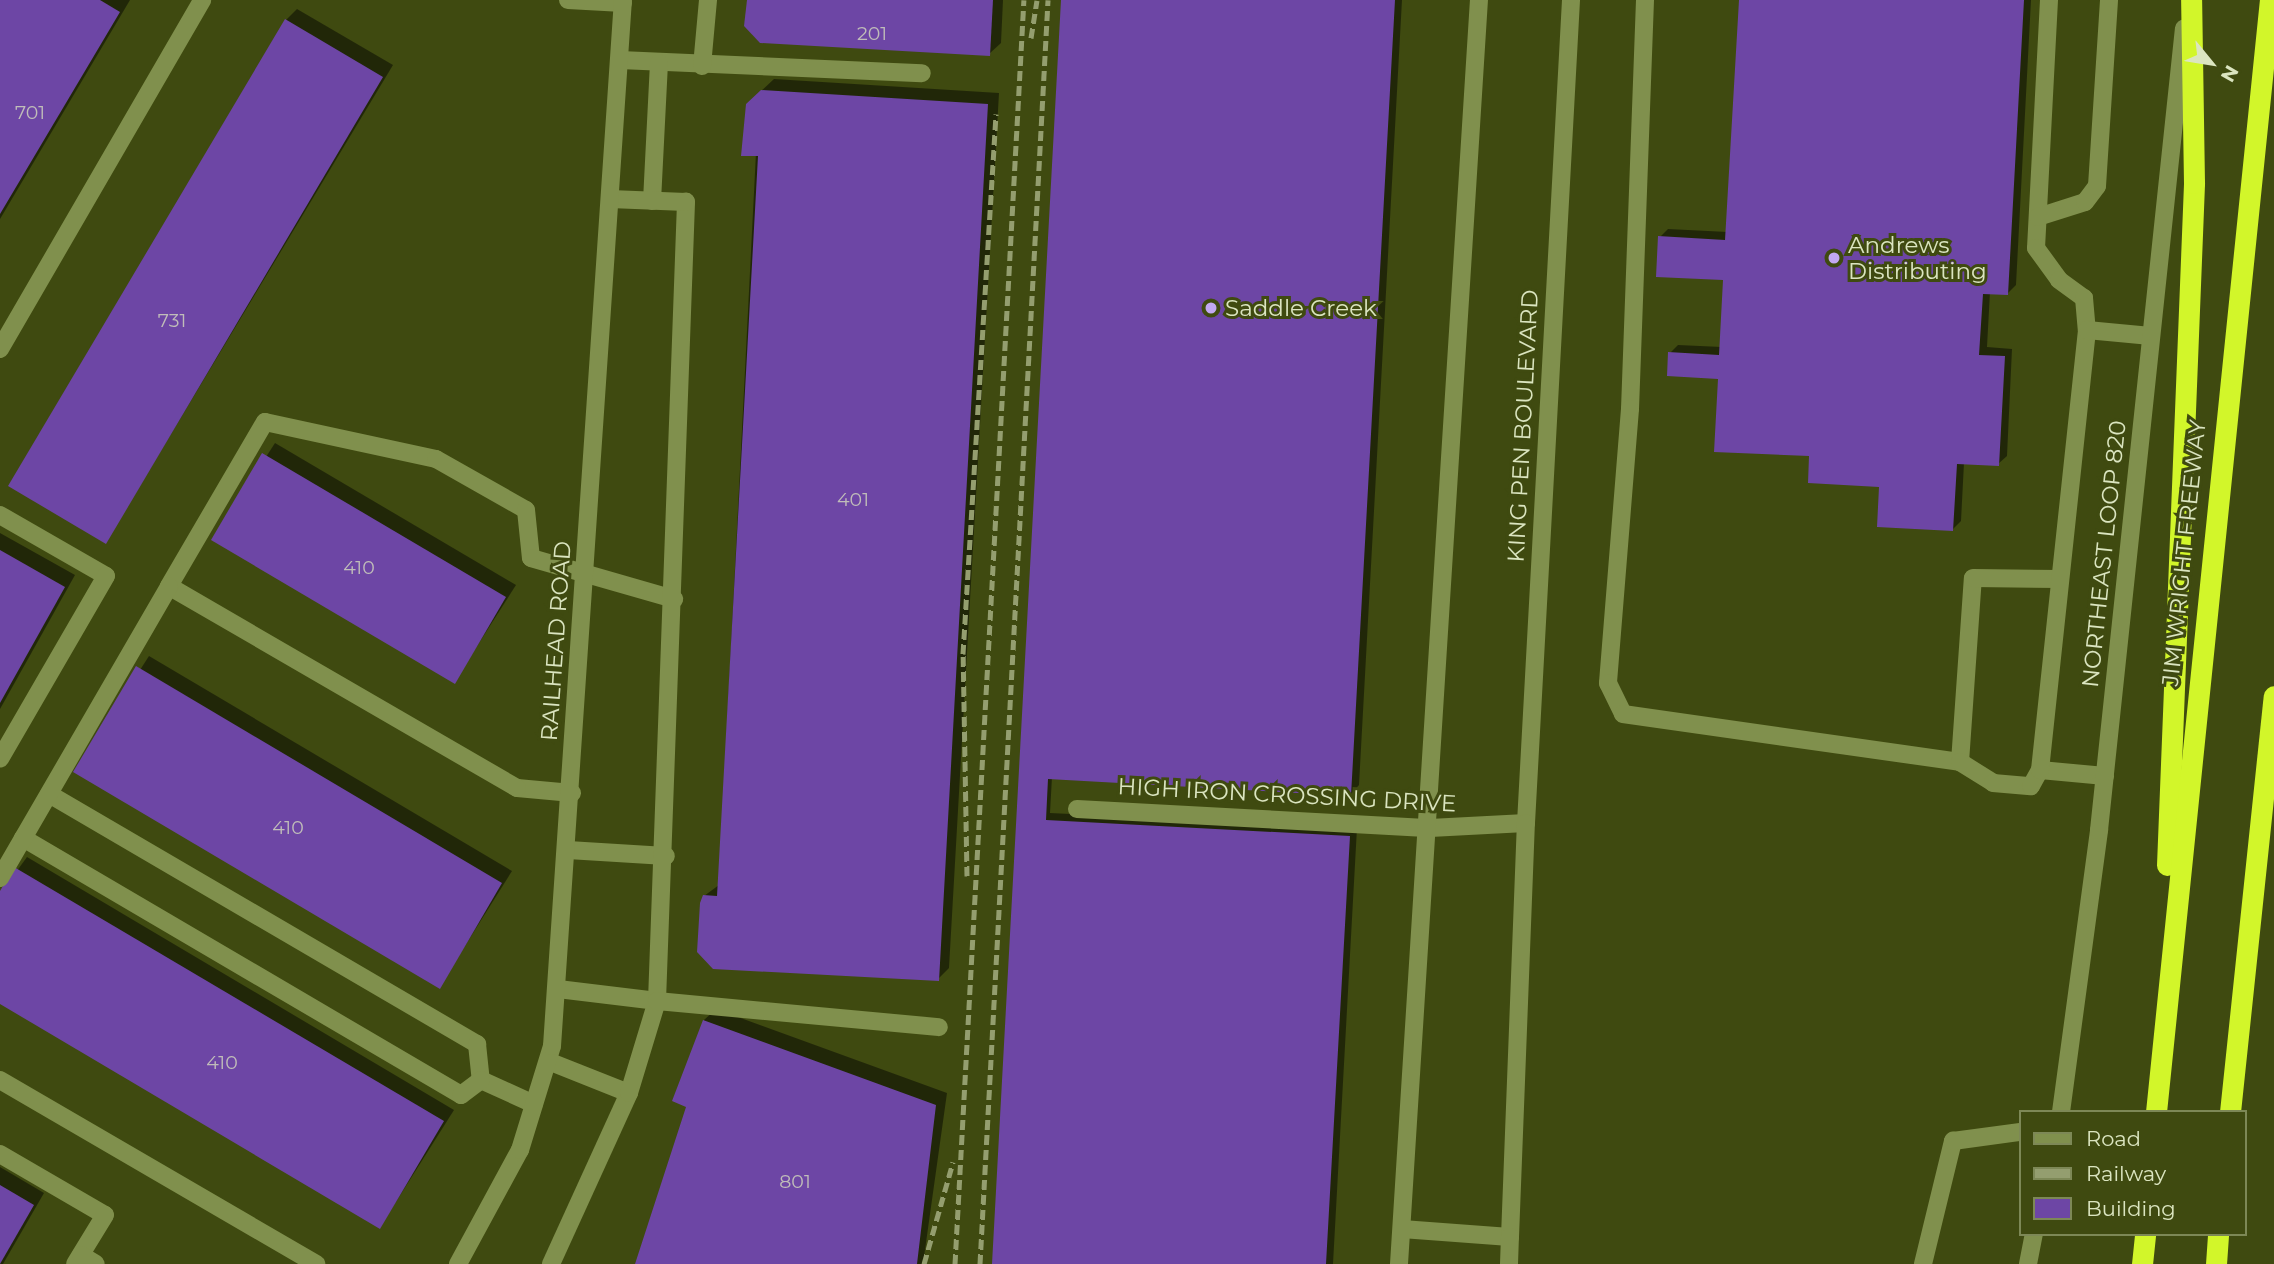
<!DOCTYPE html>
<html>
<head>
<meta charset="utf-8">
<style>
  body { margin:0 }
  #map { position:relative; width:2274px; height:1264px; overflow:hidden; background:#3f4a10; font-family:Montserrat,sans-serif }
  div>[style] { position:absolute }
  .shadow>* { inset:0; background:#0007 }
  .building>* { inset:0; background:#6d46a5 }
  .minor>* { height:18px; margin:-9px; padding:0 9px; transform-origin:9px; border-radius:9px; background:#80904d }
  .highway>* { height:21px; margin:-10.5px; padding:0 10.5px; transform-origin:10.5px; border-radius:10.5px; background:#d2f62a }
  .rail>* { height:5px; margin-top:-2.5px; transform-origin:0; background:repeating-linear-gradient(90deg,#949e6f 0 10px,transparent 0 15px) }
  .dots>* { width:19px; height:19px; translate:-50% -50%; box-sizing:border-box; border:4px solid #3f4a10; border-radius:50% }
  span { translate:-50% -50%; white-space:nowrap; text-align:center; line-height:1.15; -webkit-text-stroke:6px #3f4a10; paint-order:stroke }
  .number-label { font-size:19px; color:#c0bdb9 }
  .number-label span { -webkit-text-stroke-width:0 }
  .poi-label { font-size:23px; color:#dbe5c0 }
  .left { translate:0 -50%; text-align:left }
  .street-label { font-size:23px; color:#dbe5c0 }
  .legend { position:absolute; left:2019px; top:1110px; width:228px; height:126px; box-sizing:border-box; background:#3f4a10; border:2px solid #7d8856; margin:0; padding:9px 12px; list-style:none; font-size:21px; color:#dbe5c0 }
  .legend li { display:flex; align-items:center; gap:14px; height:35px }
  .legend b { width:35px; border:2px solid #7d8856 }
  .north { position:absolute; left:2176px; top:28px; width:70px; height:70px; -webkit-text-stroke:5px #3f4a10; paint-order:stroke; rotate:120deg; font-size:19px; font-weight:700; line-height:28px; text-align:center; color:#dbe5c0 }
  .north::after { content:''; display:block; margin:auto; width:24px; height:32px; background:#dbe5c0; clip-path:polygon(50% 0,100% 100%,50% 72%,0 100%) }
</style>
</head>
<body>
<div id="map">
  <div class="shadow">
    <div style="clip-path:polygon(0 0,130px 0,0 219px)"></div>
    <div style="clip-path:polygon(748px 0,1003px 0,1001px 43px,989px 54px)"></div>
    <div style="clip-path:polygon(1063px 0,1402px 0,1359px 785px,1351px 794px,1052px 777px,1050px 813px,1357px 828px,1333px 1264px,994px 1264px)"></div>
    <div style="clip-path:polygon(1740px 0,2031px 0,2016px 285px,2008px 293px,1990px 292px,1987px 347px,2012px 349px,2007px 456px,1998px 464px,1964px 463px,1961px 521px,1953px 529px,1881px 485px,1811px 455px,1720px 377px,1670px 353px,1678px 345px,1722px 347px,1725px 278px,1660px 237px,1668px 229px,1728px 232px)"></div>
    <div style="clip-path:polygon(297px 9px,393px 65px,106px 542px,286px 20px)"></div>
    <div style="clip-path:polygon(774px 79px,999px 93px,949px 968px,938px 979px,704px 896px,719px 885px,759px 93px)"></div>
    <div style="clip-path:polygon(275px 443px,516px 585px,454px 682px,213px 539px)"></div>
    <div style="clip-path:polygon(0 533px,75px 575px,0 709px)"></div>
    <div style="clip-path:polygon(149px 656px,512px 871px,439px 987px,75px 771px)"></div>
    <div style="clip-path:polygon(27px 857px,454px 1110px,380px 1227px,0 1002px,0 894px)"></div>
    <div style="clip-path:polygon(716px 1009px,947px 1093px,923px 1264px,637px 1264px,688px 1106px,704px 1020px)"></div>
    <div style="clip-path:polygon(0 1167px,44px 1193px,3px 1264px,0 1264px)"></div>
  </div>
  <div class="building">
    <div style="clip-path:polygon(0 0,100px 0,120px 12px,0 214px)"></div>
    <div style="clip-path:polygon(747px 0,993px 0,990px 56px,760px 43px,744px 26px)"></div>
    <div style="clip-path:polygon(1061px 0,1395px 0,1351px 796px,1048px 779px,1046px 820px,1350px 836px,1326px 1264px,992px 1264px)"></div>
    <div style="clip-path:polygon(1739px 0,2024px 0,2008px 295px,1983px 294px,1979px 355px,2005px 356px,1999px 466px,1957px 464px,1953px 531px,1877px 527px,1879px 487px,1808px 483px,1809px 456px,1714px 452px,1718px 379px,1667px 376px,1668px 352px,1719px 355px,1723px 280px,1656px 277px,1658px 236px,1725px 240px)"></div>
    <div style="clip-path:polygon(285px 19px,383px 77px,106px 544px,8px 486px)"></div>
    <div style="clip-path:polygon(761px 90px,988px 104px,939px 981px,713px 969px,697px 952px,700px 903px,703px 895px,717px 896px,758px 156px,741px 156px,746px 104px)"></div>
    <div style="clip-path:polygon(262px 453px,506px 597px,455px 684px,211px 540px)"></div>
    <div style="clip-path:polygon(0 550px,65px 587px,0 703px)"></div>
    <div style="clip-path:polygon(136px 666px,502px 883px,440px 989px,73px 772px)"></div>
    <div style="clip-path:polygon(14px 867px,444px 1121px,380px 1229px,0 1004px,0 891px)"></div>
    <div style="clip-path:polygon(703px 1020px,936px 1105px,917px 1264px,635px 1264px,686px 1107px,672px 1101px)"></div>
    <div style="clip-path:polygon(0 1185px,34px 1205px,0 1264px)"></div>
  </div>
  <div class="minor">
    <div style="left:568px;top:0;width:55px;rotate:3.1deg"></div>
    <div style="left:1645px;top:0;width:409px;rotate:92.1deg"></div>
    <div style="left:1630px;top:409px;width:275px;rotate:94.6deg"></div>
    <div style="left:1608px;top:683px;width:34px;rotate:64deg"></div>
    <div style="left:1623px;top:714px;width:340px;rotate:8.1deg"></div>
    <div style="left:1960px;top:762px;width:184px;rotate:-86deg"></div>
    <div style="left:1973px;top:578px;width:87px;rotate:0.7deg"></div>
    <div style="left:2049px;top:0;width:248px;rotate:93deg"></div>
    <div style="left:2036px;top:248px;width:39px;rotate:54deg"></div>
    <div style="left:2059px;top:280px;width:31px;rotate:36deg"></div>
    <div style="left:2084px;top:298px;width:32px;rotate:85deg"></div>
    <div style="left:620px;top:60px;width:302px;rotate:2.5deg"></div>
    <div style="left:702px;top:66px;width:66px;rotate:-84.8deg"></div>
    <div style="left:652px;top:201px;width:138px;rotate:-87.1deg"></div>
    <div style="left:2038px;top:217px;width:49px;rotate:-17.7deg"></div>
    <div style="left:2085px;top:202px;width:20px;rotate:-53deg"></div>
    <div style="left:2097px;top:186px;width:186px;rotate:-86.3deg"></div>
    <div style="left:0;top:349px;width:403px;rotate:-59.9deg"></div>
    <div style="left:0;top:515px;width:122px;rotate:29.9deg"></div>
    <div style="left:106px;top:576px;width:211px;rotate:120.1deg"></div>
    <div style="left:1960px;top:762px;width:39px;rotate:32deg"></div>
    <div style="left:1993px;top:783px;width:38px;rotate:5deg"></div>
    <div style="left:2031px;top:786px;width:18px;rotate:-61deg"></div>
    <div style="left:2105px;top:776px;width:65px;rotate:-174.7deg"></div>
    <div style="left:2040px;top:770px;width:443px;rotate:-83.9deg"></div>
    <div style="left:2087px;top:330px;width:64px;rotate:5.4deg"></div>
    <div style="left:572px;top:793px;width:55px;rotate:-174.8deg"></div>
    <div style="left:517px;top:788px;width:402px;rotate:-149.9deg"></div>
    <div style="left:169px;top:586px;width:190px;rotate:-59.7deg"></div>
    <div style="left:265px;top:422px;width:175px;rotate:12.2deg"></div>
    <div style="left:436px;top:459px;width:103px;rotate:29.5deg"></div>
    <div style="left:526px;top:510px;width:48px;rotate:84.1deg"></div>
    <div style="left:531px;top:558px;width:149px;rotate:16deg"></div>
    <div style="left:49px;top:794px;width:496px;rotate:30.3deg"></div>
    <div style="left:477px;top:1044px;width:36px;rotate:84deg"></div>
    <div style="left:481px;top:1080px;width:58px;rotate:24.4deg"></div>
    <div style="left:1077px;top:809px;width:354px;rotate:3.1deg"></div>
    <div style="left:1430px;top:828px;width:96px;rotate:-3deg"></div>
    <div style="left:1526px;top:823px;width:824px;rotate:-86.87deg"></div>
    <div style="left:23px;top:838px;width:508px;rotate:30.4deg"></div>
    <div style="left:461px;top:1095px;width:25px;rotate:-37deg"></div>
    <div style="left:568px;top:850px;width:98px;rotate:3.5deg"></div>
    <div style="left:0;top:878px;width:337px;rotate:-59.9deg"></div>
    <div style="left:558px;top:989px;width:100px;rotate:6.9deg"></div>
    <div style="left:657px;top:1001px;width:800px;rotate:-87.92deg"></div>
    <div style="left:686px;top:202px;width:76px;rotate:-177.7deg"></div>
    <div style="left:548px;top:1061px;width:87px;rotate:21.6deg"></div>
    <div style="left:0;top:1080px;width:366px;rotate:30.2deg"></div>
    <div style="left:2061px;top:1112px;width:285px;rotate:-82.3deg"></div>
    <div style="left:2099px;top:830px;width:806px;rotate:-83.95deg"></div>
    <div style="left:0;top:1154px;width:121px;rotate:30.2deg"></div>
    <div style="left:105px;top:1215px;width:57px;rotate:121.5deg"></div>
    <div style="left:1402px;top:1229px;width:108px;rotate:4.2deg"></div>
    <div style="left:1510px;top:1237px;width:414px;rotate:-87.8deg"></div>
    <div style="left:81px;top:1255px;width:17px;rotate:31deg"></div>
    <div style="left:458px;top:1264px;width:130px;rotate:-61.5deg"></div>
    <div style="left:520px;top:1150px;width:109px;rotate:-72.9deg"></div>
    <div style="left:552px;top:1046px;width:1048px;rotate:-86.12deg"></div>
    <div style="left:551px;top:1264px;width:188px;rotate:-65.5deg"></div>
    <div style="left:629px;top:1093px;width:96px;rotate:-73.1deg"></div>
    <div style="left:657px;top:1001px;width:283px;rotate:5.3deg"></div>
    <div style="left:1399px;top:1264px;width:1267px;rotate:-86.38deg"></div>
    <div style="left:1509px;top:1264px;width:27px;rotate:-88deg"></div>
    <div style="left:1923px;top:1264px;width:127px;rotate:-76.3deg"></div>
    <div style="left:1953px;top:1141px;width:68px;rotate:-7.7deg"></div>
    <div style="left:2028px;top:1264px;width:31px;rotate:-79deg"></div>
  </div>
  <div class="highway">
    <div style="left:2167px;top:865px;width:683px;rotate:-87.73deg"></div>
    <div style="left:2194px;top:183px;width:183px;rotate:-90.9deg"></div>
    <div style="left:2156px;top:1112px;width:1118px;rotate:-84.15deg"></div>
    <div style="left:2230px;top:1112px;width:418px;rotate:-84deg"></div>
    <div style="left:2142px;top:1264px;width:30px;rotate:-84deg"></div>
    <div style="left:2216px;top:1264px;width:30px;rotate:-86deg"></div>
  </div>
  <div class="rail">
    <div style="left:1031px;top:38px;width:38px;rotate:-81deg"></div>
    <div style="left:967px;top:876px;width:222px;rotate:-91deg"></div>
    <div style="left:963px;top:654px;width:541px;rotate:-86.5deg"></div>
    <div style="left:924px;top:1264px;width:106px;rotate:-74.1deg"></div>
    <div style="left:955px;top:1264px;width:1266px;rotate:-86.88deg"></div>
    <div style="left:980px;top:1264px;width:1266px;rotate:-86.92deg"></div>
  </div>
  <div class="dots">
    <div style="left:1834px;top:258px;background:#c2a8f2"></div>
    <div style="left:1211px;top:308px;background:#c2a8f2"></div>
  </div>
  <div class="number-label">
    <span style="left:872px;top:34px">201</span>
    <span style="left:30px;top:113px">701</span>
    <span style="left:172px;top:321px">731</span>
    <span style="left:853px;top:500px">401</span>
    <span style="left:359px;top:568px">410</span>
    <span style="left:288px;top:828px">410</span>
    <span style="left:222px;top:1063px">410</span>
    <span style="left:795px;top:1182px">801</span>
  </div>
  <div class="poi-label">
    <span class="left" style="left:1848px;top:258px">Andrews<br>Distributing</span>
    <span class="left" style="left:1225px;top:308px">Saddle Creek</span>
  </div>
  <div class="street-label">
    <span style="left:1523px;top:426px;rotate:-87deg">KING PEN BOULEVARD</span>
    <span style="left:2184px;top:553px;rotate:-84deg">JIM WRIGHT FREEWAY</span>
    <span style="left:2104px;top:554px;rotate:-84deg">NORTHEAST LOOP 820</span>
    <span style="left:556px;top:641px;rotate:-86deg">RAILHEAD ROAD</span>
    <span style="left:1287px;top:795px;rotate:3deg">HIGH IRON CROSSING DRIVE</span>
  </div>
  <ul class="legend">
  <li><b style="height:9px;background:#80904d"></b>Road</li>
  <li><b style="height:9px;background:#949e6f"></b>Railway</li>
  <li><b style="height:19px;background:#6d46a5"></b>Building</li>
  </ul>
  <div class="north">N</div>
</div>
</body>
</html>
